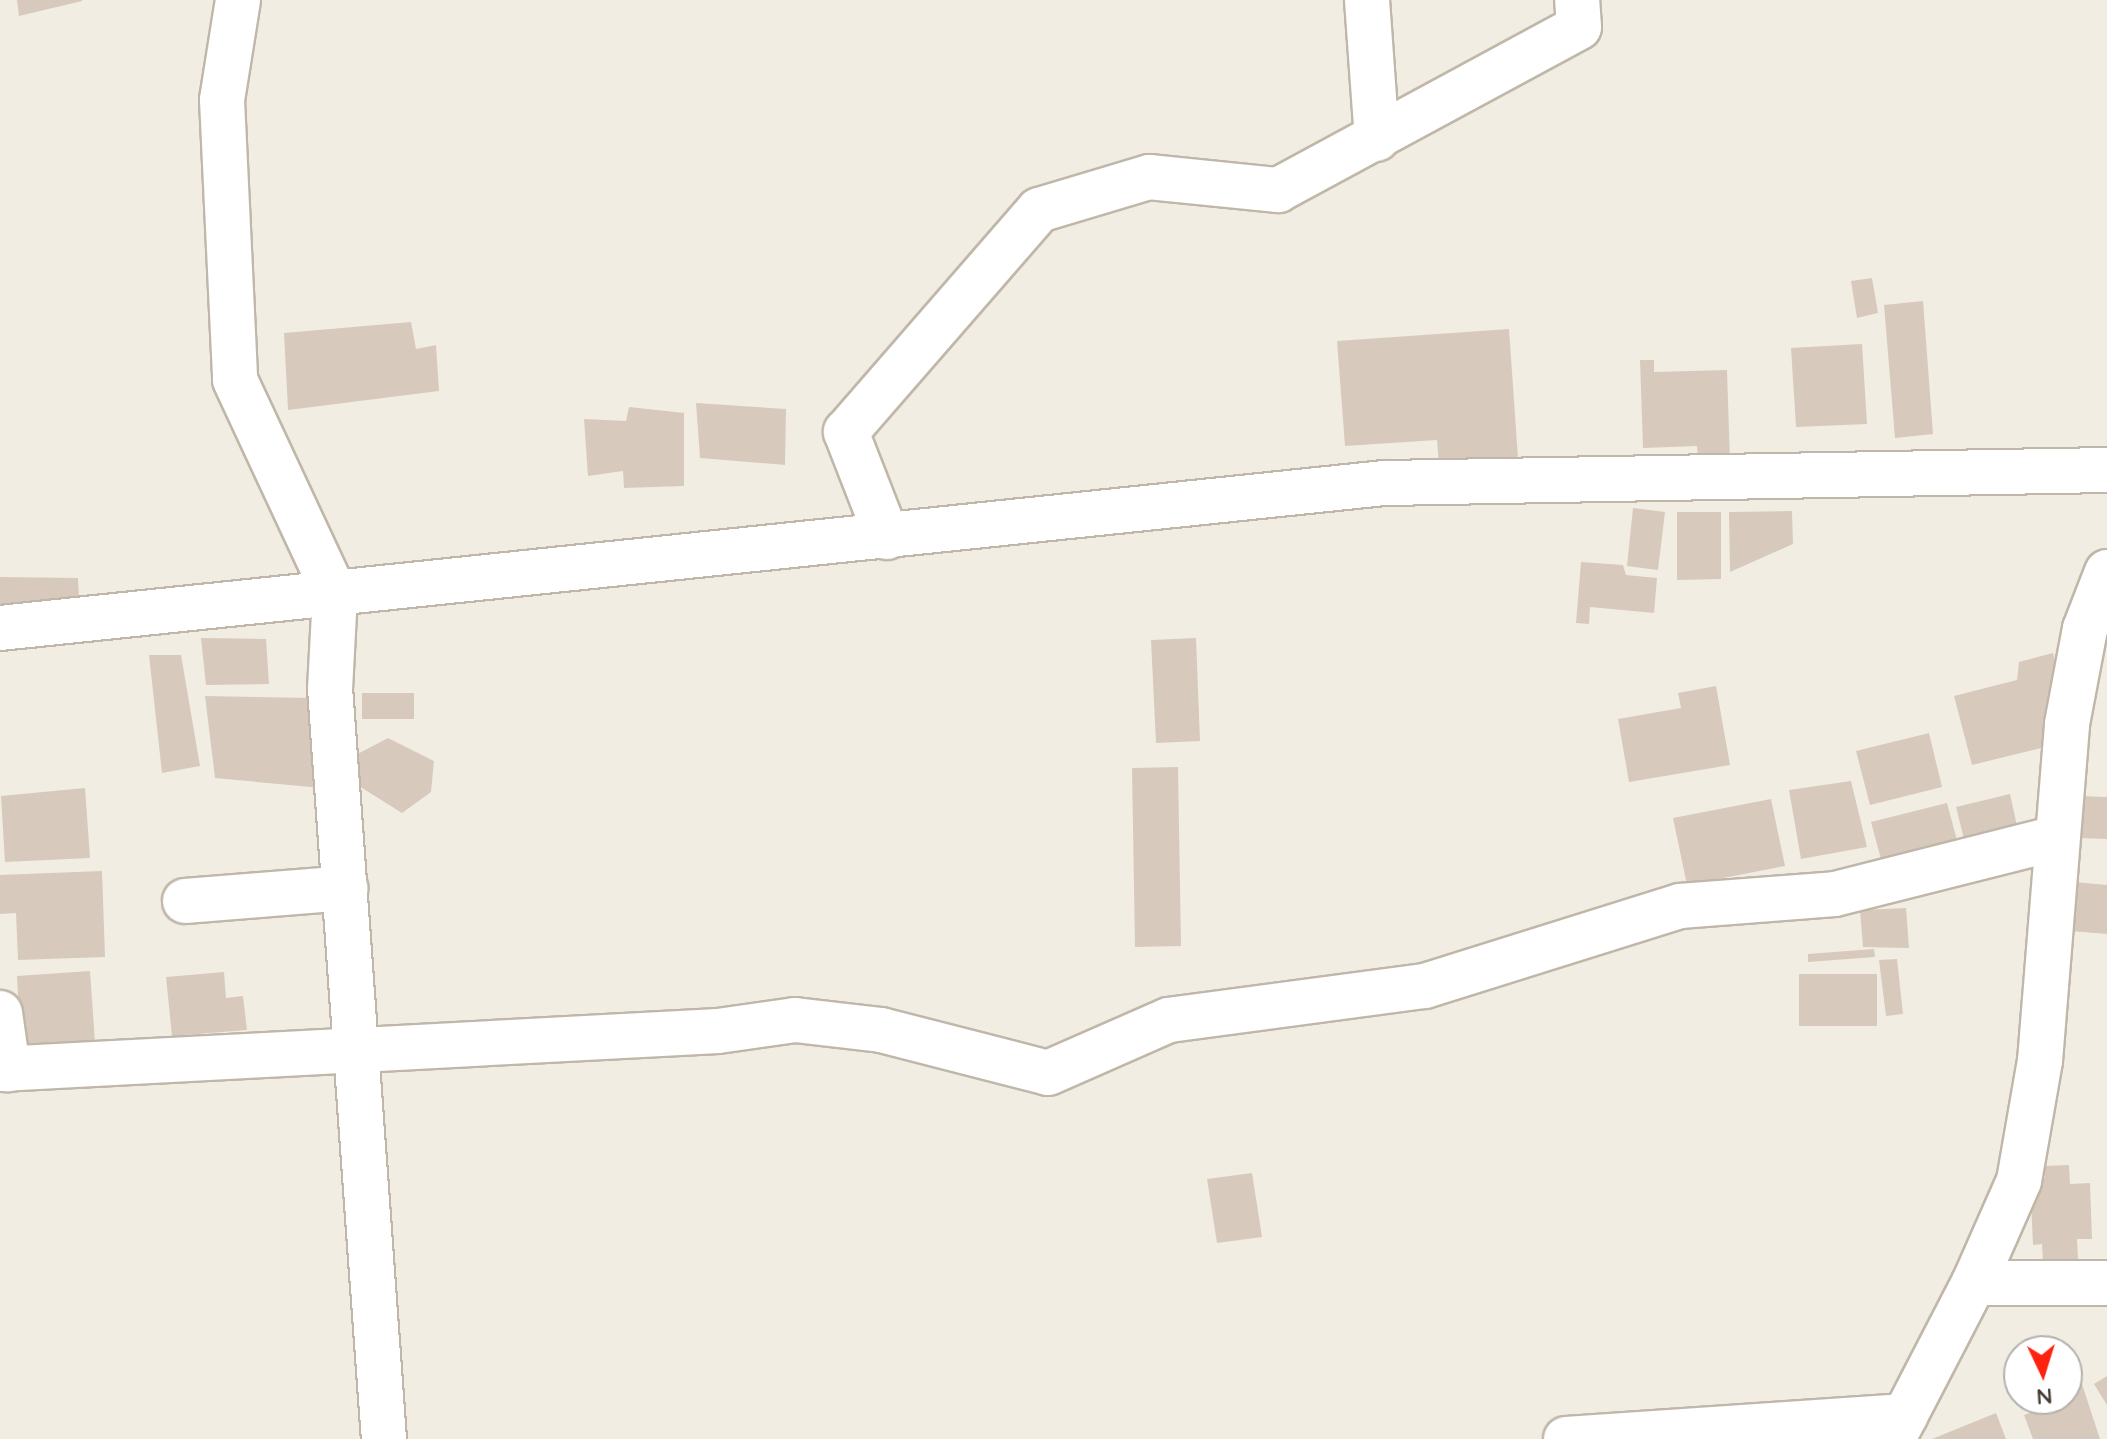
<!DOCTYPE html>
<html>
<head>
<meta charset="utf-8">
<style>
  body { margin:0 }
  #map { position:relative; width:2107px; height:1439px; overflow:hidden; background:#f2ede3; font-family:Quicksand,sans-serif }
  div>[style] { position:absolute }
  .building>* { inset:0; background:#d7cabc }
  .roads { filter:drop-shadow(2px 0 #c0b7a9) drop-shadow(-2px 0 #c0b7a9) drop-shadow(0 2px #c0b7a9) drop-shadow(0 -2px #c0b7a9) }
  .minor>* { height:44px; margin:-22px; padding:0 22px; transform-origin:22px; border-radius:22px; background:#fff }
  span { translate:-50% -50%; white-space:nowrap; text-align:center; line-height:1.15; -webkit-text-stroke:6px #fff; paint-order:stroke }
  .north { position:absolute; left:2003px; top:1335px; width:80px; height:80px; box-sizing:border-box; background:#fff; border:2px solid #b4b1ad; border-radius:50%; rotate:176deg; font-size:22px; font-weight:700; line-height:32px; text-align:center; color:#443c33 }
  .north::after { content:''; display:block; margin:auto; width:28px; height:36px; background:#fd230f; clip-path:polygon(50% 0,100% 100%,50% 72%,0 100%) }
</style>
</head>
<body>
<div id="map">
  <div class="building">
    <div style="clip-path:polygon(17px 0,82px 0,82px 1px,19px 16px)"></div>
    <div style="clip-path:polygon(1872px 278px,1878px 313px,1857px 318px,1851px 281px)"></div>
    <div style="clip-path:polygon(1923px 301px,1933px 434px,1895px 438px,1884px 305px)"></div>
    <div style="clip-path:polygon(411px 322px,416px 349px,436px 345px,439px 391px,288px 410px,284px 333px)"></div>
    <div style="clip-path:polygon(1509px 329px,1518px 458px,1439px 464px,1437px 440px,1345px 446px,1337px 341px)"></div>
    <div style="clip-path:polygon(1862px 344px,1867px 424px,1796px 427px,1791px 348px)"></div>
    <div style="clip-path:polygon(1640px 360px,1654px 360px,1654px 372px,1727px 370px,1730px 461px,1698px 462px,1697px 446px,1643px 448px)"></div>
    <div style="clip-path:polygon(696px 403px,786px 409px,785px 465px,700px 458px)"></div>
    <div style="clip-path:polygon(629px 407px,684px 413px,684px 486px,624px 488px,623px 471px,588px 476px,584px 419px,626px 421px)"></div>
    <div style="clip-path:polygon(1633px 508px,1665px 512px,1658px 570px,1627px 566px)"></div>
    <div style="clip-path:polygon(1792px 511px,1793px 544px,1730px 572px,1729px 512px)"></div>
    <div style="clip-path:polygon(1677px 512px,1721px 512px,1721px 579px,1677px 580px)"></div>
    <div style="clip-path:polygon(1581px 562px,1623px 565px,1626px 575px,1657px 578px,1654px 613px,1590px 607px,1589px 624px,1576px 623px)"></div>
    <div style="clip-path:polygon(0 577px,78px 578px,79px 599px,0 611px)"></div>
    <div style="clip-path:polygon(201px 638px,266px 639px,269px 684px,206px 685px)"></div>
    <div style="clip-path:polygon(1196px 638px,1200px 741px,1156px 743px,1151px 640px)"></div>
    <div style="clip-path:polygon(2053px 653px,2067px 710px,2057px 744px,1972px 765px,1954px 696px,2017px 680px,2019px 662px)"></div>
    <div style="clip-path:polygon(149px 655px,181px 655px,200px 766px,162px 773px)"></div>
    <div style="clip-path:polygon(1716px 686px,1730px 765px,1629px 782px,1618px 719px,1681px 708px,1678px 693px)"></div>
    <div style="clip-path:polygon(362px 693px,414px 693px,414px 719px,362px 719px)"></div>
    <div style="clip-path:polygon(205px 696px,312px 698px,321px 788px,215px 778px)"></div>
    <div style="clip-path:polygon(1929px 733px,1942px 787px,1870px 805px,1856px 751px)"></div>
    <div style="clip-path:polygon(388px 738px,434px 761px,431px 792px,402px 813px,359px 786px,346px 760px)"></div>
    <div style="clip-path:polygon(1178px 767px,1181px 946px,1135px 947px,1132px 768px)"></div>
    <div style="clip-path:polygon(1851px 781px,1867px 847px,1801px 859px,1789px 790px)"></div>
    <div style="clip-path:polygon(85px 788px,90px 858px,5px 862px,1px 796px)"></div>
    <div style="clip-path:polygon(2010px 794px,2019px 835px,1966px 847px,1956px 807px)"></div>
    <div style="clip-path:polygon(2080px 796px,2107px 797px,2107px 839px,2078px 838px)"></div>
    <div style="clip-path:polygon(1771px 799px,1785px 866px,1687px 885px,1673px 818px)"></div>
    <div style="clip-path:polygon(1947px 803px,1958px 844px,1882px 863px,1871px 822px)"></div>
    <div style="clip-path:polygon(102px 871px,105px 957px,18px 960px,16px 913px,0 914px,0 875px)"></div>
    <div style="clip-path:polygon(2075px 882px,2107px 885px,2107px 934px,2071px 931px)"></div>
    <div style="clip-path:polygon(1906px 908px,1909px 948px,1863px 947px,1860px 910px)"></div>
    <div style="clip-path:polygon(1874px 949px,1875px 957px,1808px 962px,1808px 954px)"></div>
    <div style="clip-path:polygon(1897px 959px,1903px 1014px,1886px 1016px,1879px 960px)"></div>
    <div style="clip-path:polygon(90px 971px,95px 1042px,21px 1047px,17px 976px)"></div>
    <div style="clip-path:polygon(224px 972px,226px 998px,243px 996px,247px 1030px,172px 1036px,166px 977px)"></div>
    <div style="clip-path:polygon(1799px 974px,1877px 974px,1877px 1026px,1799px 1026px)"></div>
    <div style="clip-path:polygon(2069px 1165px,2070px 1184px,2090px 1183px,2092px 1239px,2077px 1239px,2078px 1259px,2043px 1261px,2042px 1244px,2033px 1245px,2030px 1179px,2045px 1178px,2044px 1166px)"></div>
    <div style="clip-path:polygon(1252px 1173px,1262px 1237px,1217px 1243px,1207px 1179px)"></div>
    <div style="clip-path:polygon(2107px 1376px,2107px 1405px,2094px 1384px)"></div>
    <div style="clip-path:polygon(2081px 1381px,2100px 1439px,2033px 1439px,2024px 1415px,2044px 1408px,2041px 1399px,2067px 1399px,2067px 1385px)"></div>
    <div style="clip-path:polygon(1996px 1413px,2006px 1439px,1932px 1439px)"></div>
  </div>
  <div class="roads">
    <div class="minor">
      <div style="left:238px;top:0;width:101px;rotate:99.1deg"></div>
      <div style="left:222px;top:100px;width:280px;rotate:87.3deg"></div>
      <div style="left:235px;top:380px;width:236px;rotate:65deg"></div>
      <div style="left:335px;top:594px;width:94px;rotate:93deg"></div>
      <div style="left:330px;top:688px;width:753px;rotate:85.89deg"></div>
      <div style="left:1367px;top:0;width:139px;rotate:85.9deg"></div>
      <div style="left:887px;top:537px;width:113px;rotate:-111.3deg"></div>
      <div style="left:846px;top:432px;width:294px;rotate:-49deg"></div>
      <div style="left:1039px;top:210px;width:115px;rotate:-16.7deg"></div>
      <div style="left:1149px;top:177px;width:130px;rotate:5.8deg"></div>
      <div style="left:1278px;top:190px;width:342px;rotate:-28.4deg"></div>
      <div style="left:1579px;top:27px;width:27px;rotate:-94deg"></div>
      <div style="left:0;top:628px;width:1393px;rotate:-5.98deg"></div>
      <div style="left:1385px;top:483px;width:722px;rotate:-1.03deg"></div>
      <div style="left:185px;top:901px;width:161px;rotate:-4.6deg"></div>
      <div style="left:0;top:1013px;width:57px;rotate:81.9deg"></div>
      <div style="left:0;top:1069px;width:719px;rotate:-3.03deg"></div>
      <div style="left:718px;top:1031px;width:78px;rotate:-8.1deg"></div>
      <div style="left:795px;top:1020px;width:87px;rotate:6.6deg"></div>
      <div style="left:881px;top:1030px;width:172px;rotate:14.4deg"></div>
      <div style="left:1048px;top:1073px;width:132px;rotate:-23.7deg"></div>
      <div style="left:1169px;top:1020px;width:258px;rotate:-7.6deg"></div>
      <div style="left:1425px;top:986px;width:267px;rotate:-17.4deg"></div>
      <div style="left:1680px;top:906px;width:155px;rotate:-4.4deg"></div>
      <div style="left:1835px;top:894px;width:228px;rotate:-14.2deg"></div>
      <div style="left:1974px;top:1283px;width:133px"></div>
      <div style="left:1566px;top:1439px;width:340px;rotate:-3.9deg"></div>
      <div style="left:1893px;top:1439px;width:176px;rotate:-62.6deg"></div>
      <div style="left:1974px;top:1283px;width:111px;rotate:-66.2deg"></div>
      <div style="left:2019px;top:1181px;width:122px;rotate:-80.1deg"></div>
      <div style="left:2040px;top:1061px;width:338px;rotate:-85.4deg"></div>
      <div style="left:2067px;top:724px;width:97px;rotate:-79.3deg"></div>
      <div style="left:2085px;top:629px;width:61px;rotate:-68.9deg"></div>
    </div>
  </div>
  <div class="north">N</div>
</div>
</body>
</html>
